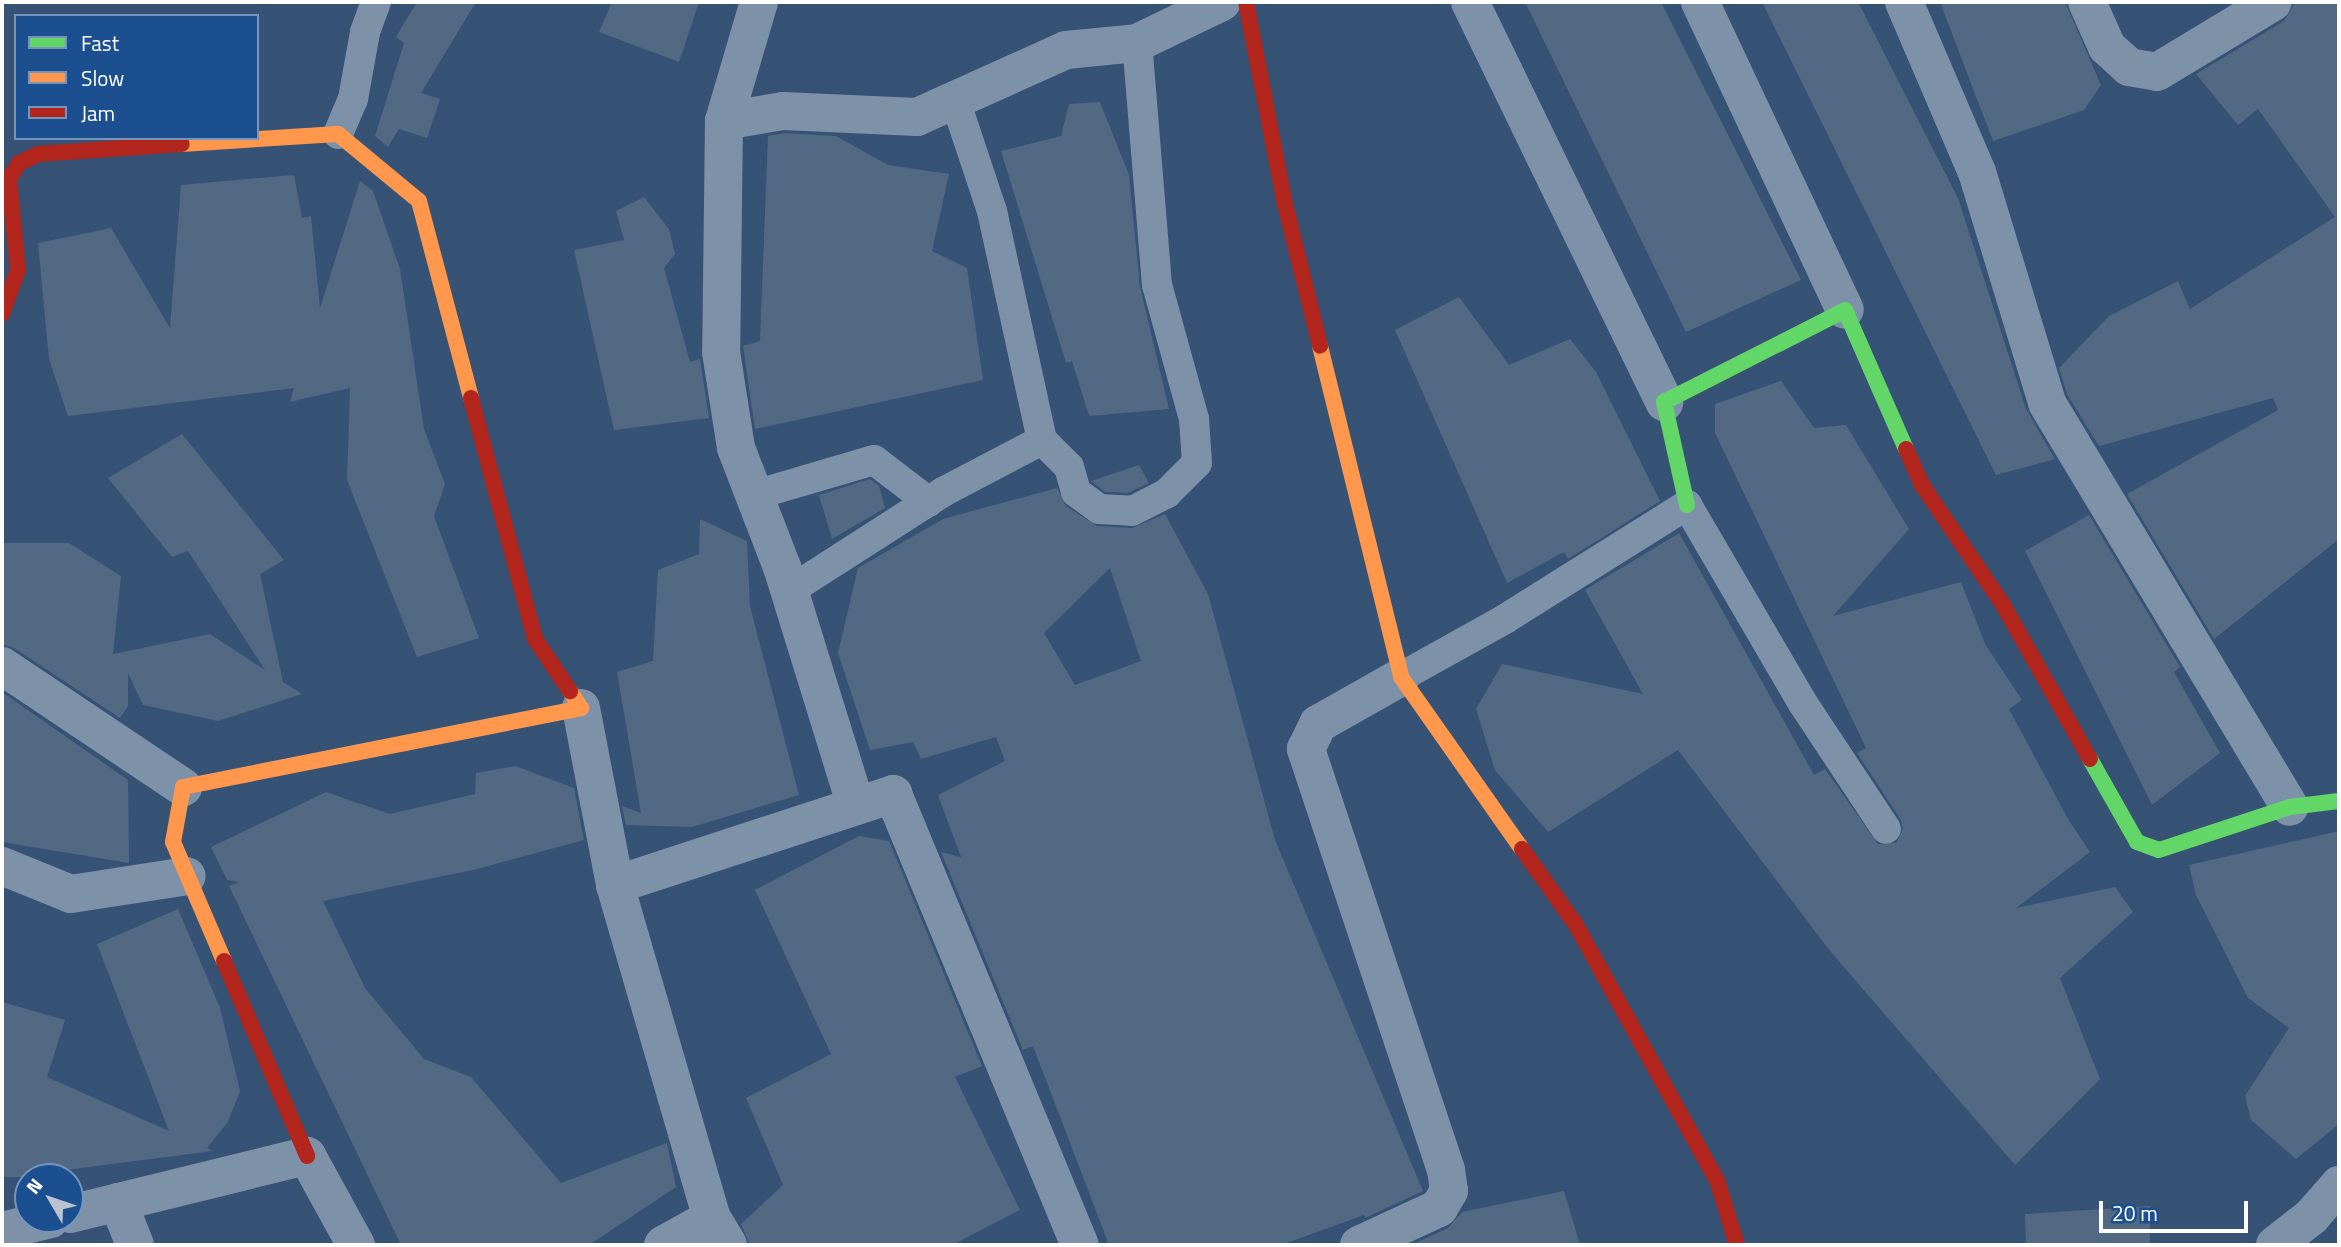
<!DOCTYPE html>
<html>
<head>
<meta charset="utf-8">
<style>
  body { margin:0 }
  #map { position:relative; width:2341px; height:1247px; overflow:hidden; background:#365274; font-family:"Titillium Web",sans-serif }
  div>[style] { position:absolute }
  .building>* { inset:0; background:#526984 }
  .lane>* { height:30px; margin:-15px; padding:0 15px; transform-origin:15px; border-radius:15px; background:#7d92a8 }
  .street>* { height:38px; margin:-19px; padding:0 19px; transform-origin:19px; border-radius:19px; background:#7d92a8 }
  .fast>* { height:16px; margin:-8px; padding:0 8px; transform-origin:8px; border-radius:8px; background:#63d668 }
  .slow>* { height:16px; margin:-8px; padding:0 8px; transform-origin:8px; border-radius:8px; background:#ff974d }
  .jam>* { height:16px; margin:-8px; padding:0 8px; transform-origin:8px; border-radius:8px; background:#b3261e }
  span { translate:-50% -50%; white-space:nowrap; text-align:center; line-height:1.15; -webkit-text-stroke:5px #1b4f8f; paint-order:stroke }
  .frame { position:absolute; inset:0; border:4px solid #fff; pointer-events:none }
  .legend { position:absolute; left:14px; top:14px; width:245px; height:126px; box-sizing:border-box; background:#1b4f8f; border:2px solid #7695bc; margin:0; padding:9px 12px; list-style:none; font-size:21px; color:#fff }
  .legend li { display:flex; align-items:center; gap:14px; height:35px }
  .legend b { width:35px; border:2px solid #7695bc }
  .north { position:absolute; left:14px; top:1163px; width:70px; height:70px; box-sizing:border-box; background:#1b4f8f; border:2px solid #7695bc; border-radius:50%; rotate:309deg; font-size:19px; font-weight:700; line-height:28px; text-align:center; color:#fff }
  .north::after { content:''; display:block; margin:auto; width:24px; height:32px; background:#b9c2ce; clip-path:polygon(50% 0,100% 100%,50% 72%,0 100%) }
  .scale { position:absolute; left:2099px; top:1201px; width:149px; height:32px; box-sizing:border-box; border:4px solid #fff; border-top:0; padding-left:9px; font-size:21px; line-height:24px; white-space:nowrap; color:#fff; -webkit-text-stroke:5px #1b4f8f; paint-order:stroke }
</style>
</head>
<body>
<div id="map">
  <div class="building">
    <div style="clip-path:polygon(417px 2px,476px 2px,421px 93px,440px 99px,427px 138px,399px 129px,388px 147px,375px 136px,404px 43px,396px 37px)"></div>
    <div style="clip-path:polygon(612px 2px,699px 2px,679px 62px,599px 32px)"></div>
    <div style="clip-path:polygon(1525px 2px,1661px 2px,1801px 280px,1686px 332px)"></div>
    <div style="clip-path:polygon(1762px 2px,1858px 2px,1958px 198px,2026px 409px,2055px 459px,1996px 475px)"></div>
    <div style="clip-path:polygon(1940px 2px,2065px 2px,2101px 85px,2084px 110px,1993px 141px)"></div>
    <div style="clip-path:polygon(2295px 2px,2339px 2px,2339px 539px,2214px 639px,2127px 494px,2278px 410px,2273px 398px,2099px 446px,2067px 394px,2059px 368px,2109px 316px,2178px 281px,2190px 309px,2335px 217px,2258px 109px,2238px 125px,2196px 74px,2284px 21px)"></div>
    <div style="clip-path:polygon(1100px 102px,1129px 175px,1140px 287px,1169px 409px,1089px 416px,1072px 361px,1066px 363px,1001px 151px,1061px 136px,1069px 104px)"></div>
    <div style="clip-path:polygon(784px 133px,836px 136px,888px 165px,949px 174px,932px 251px,967px 268px,983px 380px,755px 429px,743px 346px,760px 341px,768px 136px)"></div>
    <div style="clip-path:polygon(294px 175px,302px 218px,311px 216px,320px 308px,360px 181px,373px 191px,400px 269px,424px 429px,445px 484px,434px 516px,479px 638px,417px 657px,347px 480px,350px 388px,290px 402px,294px 388px,68px 416px,49px 359px,38px 243px,111px 228px,170px 328px,181px 185px)"></div>
    <div style="clip-path:polygon(644px 197px,669px 229px,675px 254px,664px 268px,690px 362px,700px 359px,709px 418px,614px 430px,574px 250px,624px 240px,616px 211px)"></div>
    <div style="clip-path:polygon(1459px 297px,1509px 365px,1570px 339px,1596px 372px,1660px 501px,1568px 559px,1564px 552px,1507px 583px,1395px 330px)"></div>
    <div style="clip-path:polygon(1781px 381px,1814px 428px,1846px 425px,1909px 529px,1833px 616px,1961px 582px,1985px 644px,2022px 700px,2009px 709px,2068px 819px,2090px 852px,2016px 908px,2115px 887px,2133px 912px,2060px 978px,2100px 1079px,2015px 1165px,1830px 951px,1678px 750px,1548px 832px,1495px 770px,1476px 709px,1502px 664px,1643px 694px,1585px 590px,1679px 533px,1814px 775px,1825px 769px,1878px 844px,1896px 843px,1903px 829px,1901px 820px,1857px 753px,1866px 748px,1715px 433px,1715px 404px)"></div>
    <div style="clip-path:polygon(182px 434px,284px 560px,260px 574px,283px 682px,302px 694px,218px 721px,143px 705px,128px 673px,128px 706px,120px 718px,14px 648px,2px 644px,2px 543px,69px 543px,121px 576px,113px 654px,210px 634px,265px 670px,188px 551px,172px 557px,108px 478px)"></div>
    <div style="clip-path:polygon(1139px 465px,1149px 483px,1128px 493px,1105px 492px,1091px 481px)"></div>
    <div style="clip-path:polygon(870px 479px,879px 486px,885px 508px,832px 539px,819px 495px)"></div>
    <div style="clip-path:polygon(evenodd,1057px 488px,1066px 506px,1097px 526px,1132px 528px,1165px 514px,1208px 594px,1275px 840px,1423px 1191px,1365px 1218px,1364px 1215px,1281px 1245px,1109px 1245px,1033px 1046px,1023px 1050px,941px 852px,961px 857px,938px 795px,1005px 761px,996px 737px,921px 759px,913px 742px,870px 750px,838px 653px,858px 568px,943px 519px,1057px 488px,1110px 568px,1141px 661px,1075px 685px,1044px 633px,1110px 568px)"></div>
    <div style="clip-path:polygon(2089px 515px,2180px 667px,2174px 672px,2220px 753px,2152px 805px,2025px 551px)"></div>
    <div style="clip-path:polygon(700px 519px,747px 541px,750px 606px,799px 795px,692px 827px,626px 825px,622px 806px,641px 813px,617px 672px,653px 661px,658px 570px,699px 554px)"></div>
    <div style="clip-path:polygon(2px 692px,128px 780px,129px 863px,2px 842px)"></div>
    <div style="clip-path:polygon(515px 766px,574px 788px,584px 840px,477px 869px,323px 901px,365px 988px,424px 1059px,471px 1077px,561px 1183px,667px 1143px,676px 1187px,589px 1245px,401px 1245px,229px 886px,239px 882px,227px 880px,211px 847px,326px 792px,390px 814px,475px 794px,476px 773px)"></div>
    <div style="clip-path:polygon(2339px 831px,2339px 1124px,2296px 1159px,2251px 1120px,2245px 1096px,2289px 1028px,2248px 998px,2196px 895px,2189px 865px)"></div>
    <div style="clip-path:polygon(859px 836px,889px 841px,982px 1066px,955px 1077px,1020px 1210px,952px 1245px,750px 1245px,741px 1224px,783px 1185px,746px 1098px,831px 1054px,755px 890px)"></div>
    <div style="clip-path:polygon(178px 909px,220px 1008px,240px 1091px,228px 1122px,207px 1148px,213px 1151px,65px 1170px,64px 1177px,2px 1177px,2px 1002px,65px 1020px,47px 1077px,169px 1131px,97px 944px)"></div>
    <div style="clip-path:polygon(1564px 1191px,1580px 1245px,1411px 1245px,1448px 1228px,1462px 1212px)"></div>
    <div style="clip-path:polygon(2150px 1206px,2150px 1245px,2026px 1245px,2025px 1214px)"></div>
  </div>
  <div class="lane">
    <div style="left:955px;top:100px;width:117px;rotate:71.6deg"></div>
    <div style="left:992px;top:211px;width:234px;rotate:77.7deg"></div>
    <div style="left:1042px;top:440px;width:38px;rotate:45deg"></div>
    <div style="left:1069px;top:467px;width:26px;rotate:74deg"></div>
    <div style="left:1076px;top:492px;width:29px;rotate:36deg"></div>
    <div style="left:1099px;top:509px;width:33px;rotate:3deg"></div>
    <div style="left:1132px;top:511px;width:39px;rotate:-27deg"></div>
    <div style="left:1167px;top:493px;width:42px;rotate:-45deg"></div>
    <div style="left:1197px;top:463px;width:44px;rotate:-93.9deg"></div>
    <div style="left:1194px;top:419px;width:139px;rotate:-105.4deg"></div>
    <div style="left:1157px;top:285px;width:243px;rotate:-94.7deg"></div>
    <div style="left:338px;top:134px;width:38px;rotate:-67deg"></div>
    <div style="left:353px;top:99px;width:68px;rotate:-79.8deg"></div>
    <div style="left:365px;top:32px;width:32px;rotate:-70deg"></div>
    <div style="left:755px;top:495px;width:124px;rotate:-16.4deg"></div>
    <div style="left:874px;top:460px;width:69px;rotate:37.4deg"></div>
    <div style="left:789px;top:591px;width:183px;rotate:-32.7deg"></div>
    <div style="left:943px;top:492px;width:112px;rotate:-27.7deg"></div>
    <div style="left:1401px;top:677px;width:119px;rotate:-29.1deg"></div>
    <div style="left:1505px;top:619px;width:215px;rotate:-32.1deg"></div>
    <div style="left:1687px;top:505px;width:228px;rotate:59.7deg"></div>
    <div style="left:1802px;top:702px;width:152px;rotate:56.5deg"></div>
  </div>
  <div class="street">
    <div style="left:759px;top:2px;width:124px;rotate:106.4deg"></div>
    <div style="left:724px;top:121px;width:231px;rotate:90.7deg"></div>
    <div style="left:721px;top:352px;width:97px;rotate:81.1deg"></div>
    <div style="left:736px;top:448px;width:128px;rotate:68.9deg"></div>
    <div style="left:782px;top:567px;width:250px;rotate:72.8deg"></div>
    <div style="left:1470px;top:2px;width:445px;rotate:64.1deg"></div>
    <div style="left:1700px;top:2px;width:340px;rotate:64.8deg"></div>
    <div style="left:1904px;top:2px;width:185px;rotate:66.8deg"></div>
    <div style="left:1977px;top:172px;width:241px;rotate:73.1deg"></div>
    <div style="left:2047px;top:403px;width:471px;rotate:59deg"></div>
    <div style="left:2087px;top:2px;width:49px;rotate:66deg"></div>
    <div style="left:2107px;top:47px;width:30px;rotate:42deg"></div>
    <div style="left:2129px;top:67px;width:28px;rotate:10deg"></div>
    <div style="left:2157px;top:72px;width:135px;rotate:-31.1deg"></div>
    <div style="left:724px;top:121px;width:60px;rotate:-9.6deg"></div>
    <div style="left:783px;top:111px;width:134px;rotate:2.6deg"></div>
    <div style="left:917px;top:117px;width:163px;rotate:-24.2deg"></div>
    <div style="left:1066px;top:50px;width:71px;rotate:-5.6deg"></div>
    <div style="left:1137px;top:43px;width:94px;rotate:-25.8deg"></div>
    <div style="left:2px;top:666px;width:218px;rotate:33.8deg"></div>
    <div style="left:581px;top:708px;width:180px;rotate:79.1deg"></div>
    <div style="left:615px;top:885px;width:293px;rotate:-18.1deg"></div>
    <div style="left:893px;top:794px;width:488px;rotate:67.5deg"></div>
    <div style="left:2px;top:866px;width:74px;rotate:22.1deg"></div>
    <div style="left:71px;top:894px;width:117px;rotate:-8.8deg"></div>
    <div style="left:615px;top:885px;width:347px;rotate:73.8deg"></div>
    <div style="left:712px;top:1218px;width:31px;rotate:59deg"></div>
    <div style="left:118px;top:1202px;width:46px;rotate:68.4deg"></div>
    <div style="left:70px;top:1214px;width:244px;rotate:-13.8deg"></div>
    <div style="left:307px;top:1156px;width:102px;rotate:61.2deg"></div>
    <div style="left:2px;top:1231px;width:50px;rotate:-13.8deg"></div>
    <div style="left:663px;top:1245px;width:56px;rotate:-28.9deg"></div>
    <div style="left:1359px;top:1245px;width:88px;rotate:-24.8deg"></div>
    <div style="left:1439px;top:1208px;width:20px;rotate:-60deg"></div>
    <div style="left:1449px;top:1191px;width:21px;rotate:-98deg"></div>
    <div style="left:1446px;top:1170px;width:444px;rotate:-108.4deg"></div>
    <div style="left:1306px;top:749px;width:28px;rotate:-64deg"></div>
    <div style="left:1318px;top:724px;width:95px;rotate:-29.5deg"></div>
    <div style="left:2275px;top:1245px;width:46px;rotate:-37.9deg"></div>
    <div style="left:2311px;top:1217px;width:43px;rotate:-48.8deg"></div>
  </div>
  <div class="fast">
    <div style="left:1687px;top:505px;width:106px;rotate:-102.6deg"></div>
    <div style="left:1664px;top:402px;width:203px;rotate:-26.9deg"></div>
    <div style="left:1845px;top:310px;width:152px;rotate:66.3deg"></div>
    <div style="left:2090px;top:759px;width:95px;rotate:60.5deg"></div>
    <div style="left:2137px;top:842px;width:23px;rotate:20deg"></div>
    <div style="left:2159px;top:850px;width:138px;rotate:-18.2deg"></div>
    <div style="left:2290px;top:807px;width:49px;rotate:-7deg"></div>
  </div>
  <div class="slow">
    <div style="left:182px;top:144px;width:156px;rotate:-3.7deg"></div>
    <div style="left:338px;top:134px;width:105px;rotate:39.6deg"></div>
    <div style="left:419px;top:201px;width:204px;rotate:75.2deg"></div>
    <div style="left:1320px;top:346px;width:341px;rotate:76.2deg"></div>
    <div style="left:1401px;top:677px;width:210px;rotate:54.9deg"></div>
    <div style="left:224px;top:961px;width:129px;rotate:-113.2deg"></div>
    <div style="left:173px;top:842px;width:56px;rotate:-79.7deg"></div>
    <div style="left:183px;top:787px;width:406px;rotate:-11.2deg"></div>
    <div style="left:581px;top:708px;width:20px;rotate:-123deg"></div>
  </div>
  <div class="jam">
    <div style="left:1246px;top:2px;width:202px;rotate:79.1deg"></div>
    <div style="left:1284px;top:200px;width:150px;rotate:76.1deg"></div>
    <div style="left:2px;top:314px;width:47px;rotate:-70deg"></div>
    <div style="left:18px;top:270px;width:91px;rotate:-95.6deg"></div>
    <div style="left:9px;top:179px;width:19px;rotate:-58deg"></div>
    <div style="left:19px;top:163px;width:21px;rotate:-25deg"></div>
    <div style="left:38px;top:154px;width:144px;rotate:-4deg"></div>
    <div style="left:471px;top:398px;width:249px;rotate:75.1deg"></div>
    <div style="left:535px;top:639px;width:63px;rotate:56.1deg"></div>
    <div style="left:1906px;top:449px;width:39px;rotate:66deg"></div>
    <div style="left:1922px;top:485px;width:143px;rotate:55.9deg"></div>
    <div style="left:2002px;top:603px;width:179px;rotate:60.6deg"></div>
    <div style="left:1522px;top:849px;width:93px;rotate:54.6deg"></div>
    <div style="left:1576px;top:925px;width:291px;rotate:61.1deg"></div>
    <div style="left:1717px;top:1180px;width:68px;rotate:72.9deg"></div>
    <div style="left:224px;top:961px;width:212px;rotate:66.9deg"></div>
  </div>
  <div class="frame"></div>
  <ul class="legend">
  <li><b style="height:9px;background:#63d668"></b>Fast</li>
  <li><b style="height:9px;background:#ff974d"></b>Slow</li>
  <li><b style="height:9px;background:#b3261e"></b>Jam</li>
  </ul>
  <div class="north">N</div>
  <div class="scale">20 m</div>
</div>
</body>
</html>
